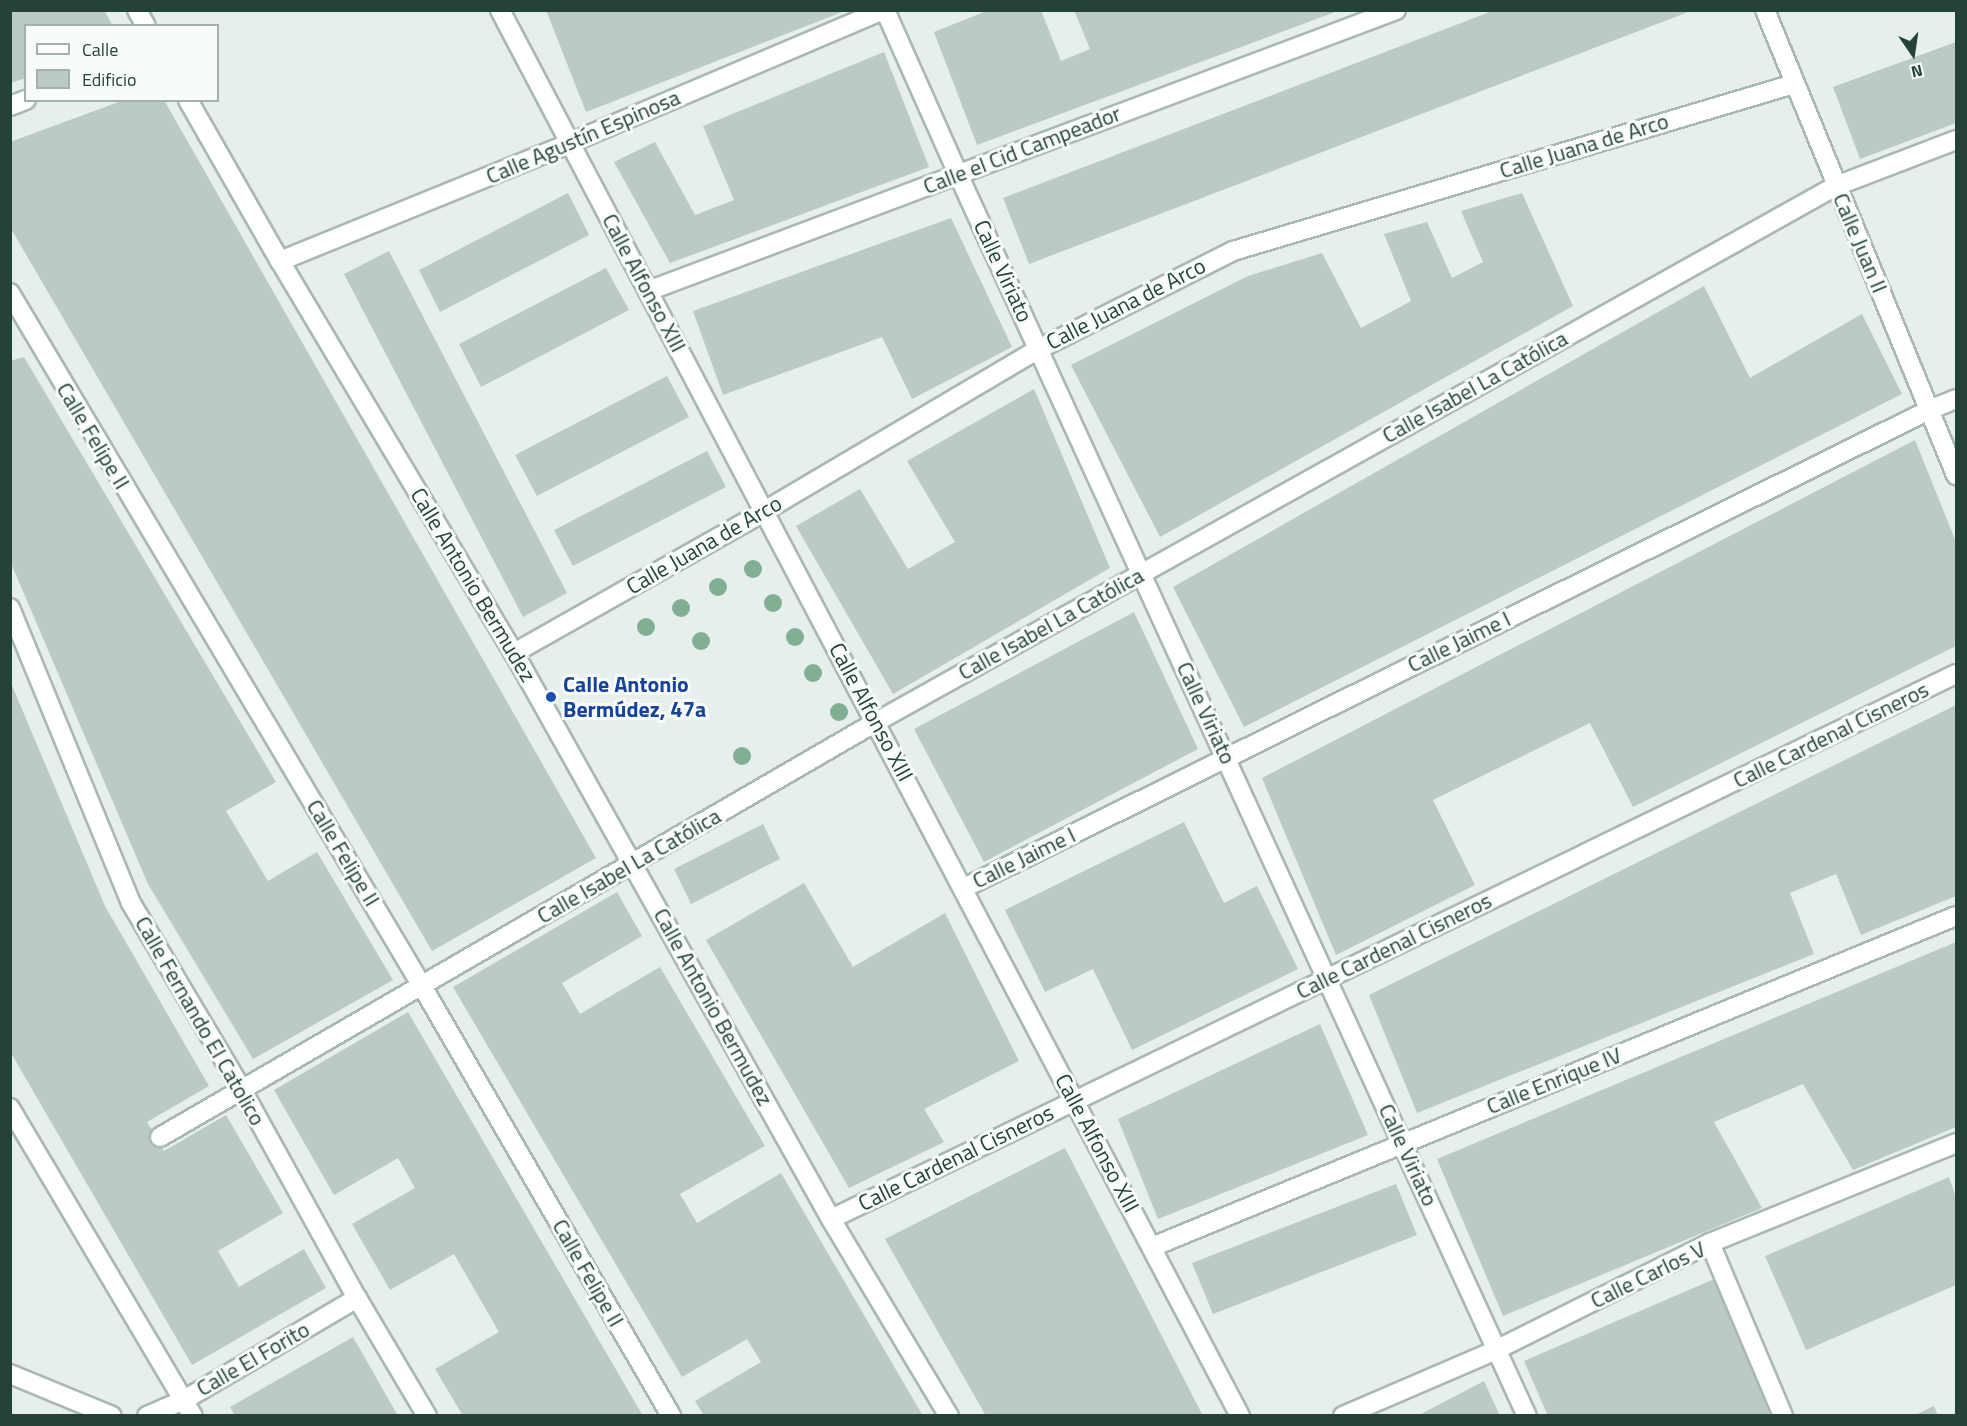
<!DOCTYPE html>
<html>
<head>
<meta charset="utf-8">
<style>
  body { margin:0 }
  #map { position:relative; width:1967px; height:1426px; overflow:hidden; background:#e6efeb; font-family:"Titillium Web",sans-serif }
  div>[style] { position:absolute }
  .building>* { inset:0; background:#bbcac4 }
  .roads { filter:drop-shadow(2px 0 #a8b8b2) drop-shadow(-2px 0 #a8b8b2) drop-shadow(0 2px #a8b8b2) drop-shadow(0 -2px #a8b8b2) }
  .street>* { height:18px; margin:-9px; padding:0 9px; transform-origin:9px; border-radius:9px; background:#fff }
  .trees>* { width:18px; height:18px; margin:-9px; border-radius:50%; background:#80af93 }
  .dots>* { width:16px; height:16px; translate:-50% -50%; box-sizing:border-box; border:3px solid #f7fbf9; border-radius:50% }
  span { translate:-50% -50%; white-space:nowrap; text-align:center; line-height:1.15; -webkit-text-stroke:6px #f7fbf9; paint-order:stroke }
  .street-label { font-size:22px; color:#24423a }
  .transit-label { font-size:22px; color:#164399; font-weight:700 }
  .left { translate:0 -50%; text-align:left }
  .frame { position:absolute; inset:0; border:12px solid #24423a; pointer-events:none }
  .legend { position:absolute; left:24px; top:24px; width:195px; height:78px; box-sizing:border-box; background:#f7fbf9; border:2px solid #a3b1ad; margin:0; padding:8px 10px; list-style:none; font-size:18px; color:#24423a }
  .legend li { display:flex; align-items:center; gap:12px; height:30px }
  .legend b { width:30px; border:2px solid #a3b1ad }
  .north { position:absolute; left:1883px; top:24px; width:60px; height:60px; -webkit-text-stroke:4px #f7fbf9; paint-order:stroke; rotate:167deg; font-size:16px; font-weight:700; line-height:24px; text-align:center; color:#24423a }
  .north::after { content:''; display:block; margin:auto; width:21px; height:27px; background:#24423a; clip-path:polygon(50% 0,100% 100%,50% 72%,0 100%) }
</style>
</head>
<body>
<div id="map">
  <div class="building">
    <div style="clip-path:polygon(10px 10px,104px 10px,113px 26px,26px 26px,26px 78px,10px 83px)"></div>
    <div style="clip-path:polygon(546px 10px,845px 10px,845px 11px,586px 112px)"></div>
    <div style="clip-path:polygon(989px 10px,1041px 10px,1061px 61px,1090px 49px,1074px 10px,1338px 11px,977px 145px,934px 32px)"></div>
    <div style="clip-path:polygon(1495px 10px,1691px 11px,1029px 264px,1003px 198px)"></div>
    <div style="clip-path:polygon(1956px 42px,1956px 123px,1860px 159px,1833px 87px)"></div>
    <div style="clip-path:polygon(884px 52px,929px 167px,670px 263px,614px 162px,655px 142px,695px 215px,734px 200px,703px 126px)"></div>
    <div style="clip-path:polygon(124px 100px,164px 100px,596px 858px,432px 951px,10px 227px,10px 142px)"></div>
    <div style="clip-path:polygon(568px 193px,589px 235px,440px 312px,419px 270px)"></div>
    <div style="clip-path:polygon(1522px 193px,1573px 306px,1160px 537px,1071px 365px,1248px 276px,1322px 253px,1361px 328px,1411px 301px,1384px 234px,1427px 222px,1452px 278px,1483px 262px,1461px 211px)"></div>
    <div style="clip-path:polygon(951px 218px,1012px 347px,912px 399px,882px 337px,723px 395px,693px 311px)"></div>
    <div style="clip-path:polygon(389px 251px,567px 593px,523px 617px,344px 274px)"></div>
    <div style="clip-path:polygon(606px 268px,629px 310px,481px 387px,459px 344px)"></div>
    <div style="clip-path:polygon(1704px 286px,1750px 378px,1862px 314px,1902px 394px,1244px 727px,1173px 587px)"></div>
    <div style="clip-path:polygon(24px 357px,276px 782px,226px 811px,268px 881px,317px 852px,393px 980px,253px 1059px,148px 884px,10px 561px,10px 361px)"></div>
    <div style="clip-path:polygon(667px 376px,689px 417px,537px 496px,515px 455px)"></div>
    <div style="clip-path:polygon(1034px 389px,1110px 568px,893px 694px,796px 526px,860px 489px,908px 569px,955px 542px,907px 461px)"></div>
    <div style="clip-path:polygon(1915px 440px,1956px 542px,1956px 646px,1633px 807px,1590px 723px,1433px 800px,1475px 885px,1336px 955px,1262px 778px)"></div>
    <div style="clip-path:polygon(707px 451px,726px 487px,573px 566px,554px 530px)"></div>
    <div style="clip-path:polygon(1134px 612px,1198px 749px,984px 862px,914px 729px)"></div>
    <div style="clip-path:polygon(11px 683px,105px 906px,209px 1086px,147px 1122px,164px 1151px,226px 1115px,283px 1213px,218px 1251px,239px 1287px,304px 1249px,326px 1288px,192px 1365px,11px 1053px)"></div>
    <div style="clip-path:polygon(1956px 705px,1956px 896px,1861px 935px,1836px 874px,1790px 893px,1814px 954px,1417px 1113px,1369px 995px)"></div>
    <div style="clip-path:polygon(1184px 822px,1224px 903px,1257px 886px,1298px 969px,1132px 1050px,1093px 969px,1045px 992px,1005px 910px)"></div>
    <div style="clip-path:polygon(763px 824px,780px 859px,691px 904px,674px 869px)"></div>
    <div style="clip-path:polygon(804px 883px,853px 967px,945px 913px,1019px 1061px,924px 1109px,944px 1142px,849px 1188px,706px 940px)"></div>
    <div style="clip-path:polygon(617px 892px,642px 936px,562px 983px,580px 1014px,660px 967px,765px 1146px,680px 1194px,697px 1223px,781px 1173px,923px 1416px,704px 1416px,695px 1401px,761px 1362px,747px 1339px,682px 1377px,453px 987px)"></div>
    <div style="clip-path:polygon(1956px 942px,1956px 1127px,1853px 1170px,1803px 1084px,1714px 1122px,1762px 1208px,1503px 1316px,1437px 1159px)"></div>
    <div style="clip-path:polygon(408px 1012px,643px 1416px,463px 1416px,435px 1369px,499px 1332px,454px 1254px,390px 1290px,352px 1224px,415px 1188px,398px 1158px,334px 1195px,274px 1090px)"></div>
    <div style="clip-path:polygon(1320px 1024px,1368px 1135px,1158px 1219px,1118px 1119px)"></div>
    <div style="clip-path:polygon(1065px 1148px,1203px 1416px,986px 1416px,885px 1239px)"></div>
    <div style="clip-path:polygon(1949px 1177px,1956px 1198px,1956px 1285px,1806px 1350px,1765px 1256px)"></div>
    <div style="clip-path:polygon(1396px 1184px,1417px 1235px,1213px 1314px,1192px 1263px)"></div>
    <div style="clip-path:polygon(1719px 1277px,1770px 1416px,1548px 1416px,1524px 1361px)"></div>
    <div style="clip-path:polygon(353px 1337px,398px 1416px,235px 1416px,230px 1407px)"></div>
    <div style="clip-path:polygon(1484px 1381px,1500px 1416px,1417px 1416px)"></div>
    <div style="clip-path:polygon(1934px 1406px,1938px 1416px,1913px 1416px)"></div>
  </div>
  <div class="roads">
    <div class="street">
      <div style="left:137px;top:10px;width:18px;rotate:61deg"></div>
      <div style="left:500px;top:10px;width:1589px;rotate:62.24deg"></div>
      <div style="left:885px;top:10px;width:180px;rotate:66deg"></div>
      <div style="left:958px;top:174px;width:1366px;rotate:65.39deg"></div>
      <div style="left:1765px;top:10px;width:503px;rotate:67.67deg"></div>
      <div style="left:188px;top:100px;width:185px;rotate:60.3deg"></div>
      <div style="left:280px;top:261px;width:457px;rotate:59.2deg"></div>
      <div style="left:514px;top:653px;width:649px;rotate:60.75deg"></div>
      <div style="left:831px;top:1219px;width:230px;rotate:59.1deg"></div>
      <div style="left:10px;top:106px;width:17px;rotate:-21deg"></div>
      <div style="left:280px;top:261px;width:313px;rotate:-22.1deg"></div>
      <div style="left:570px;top:143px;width:341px;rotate:-23deg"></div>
      <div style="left:648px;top:291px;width:799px;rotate:-20.59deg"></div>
      <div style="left:10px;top:293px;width:806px;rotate:59.27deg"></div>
      <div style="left:422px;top:986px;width:497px;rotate:59.9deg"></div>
      <div style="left:10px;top:608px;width:319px;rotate:67.7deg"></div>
      <div style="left:131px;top:903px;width:217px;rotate:59.3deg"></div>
      <div style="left:242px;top:1090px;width:238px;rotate:61.1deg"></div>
      <div style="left:357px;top:1298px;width:137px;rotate:59.3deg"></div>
      <div style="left:514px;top:653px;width:272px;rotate:-29.5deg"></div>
      <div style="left:751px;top:519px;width:334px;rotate:-30.6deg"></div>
      <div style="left:1039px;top:349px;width:217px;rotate:-26.8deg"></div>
      <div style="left:1233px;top:251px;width:585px;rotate:-16.58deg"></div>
      <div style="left:964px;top:888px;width:1077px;rotate:-26.35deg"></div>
      <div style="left:1929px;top:410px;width:29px;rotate:-22deg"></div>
      <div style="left:10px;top:1108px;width:358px;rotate:59.3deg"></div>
      <div style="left:160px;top:1137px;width:828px;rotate:-30.1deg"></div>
      <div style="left:876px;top:722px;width:1099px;rotate:-29.18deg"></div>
      <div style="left:1836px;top:186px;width:129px;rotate:-21deg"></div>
      <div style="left:831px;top:1219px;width:1250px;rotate:-25.85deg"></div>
      <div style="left:1710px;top:1243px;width:188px;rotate:67.1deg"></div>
      <div style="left:1152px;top:1247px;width:869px;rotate:-22.38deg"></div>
      <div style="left:10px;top:1374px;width:110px;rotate:22.4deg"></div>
      <div style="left:147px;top:1416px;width:40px;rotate:-23.4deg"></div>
      <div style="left:184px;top:1400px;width:201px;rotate:-30.5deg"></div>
      <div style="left:1343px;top:1416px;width:167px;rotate:-23.3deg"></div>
      <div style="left:1496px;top:1350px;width:239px;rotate:-26.6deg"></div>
      <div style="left:1710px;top:1243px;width:266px;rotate:-22.1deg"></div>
    </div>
  </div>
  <div class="trees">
    <div style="left:753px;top:569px"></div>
    <div style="left:718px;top:587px"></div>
    <div style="left:773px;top:603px"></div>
    <div style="left:681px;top:608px"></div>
    <div style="left:646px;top:627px"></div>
    <div style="left:795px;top:637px"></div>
    <div style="left:701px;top:641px"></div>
    <div style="left:813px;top:673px"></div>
    <div style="left:839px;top:712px"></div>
    <div style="left:742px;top:756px"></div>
  </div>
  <div class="dots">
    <div style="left:551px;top:697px;background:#1a4fb4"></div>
  </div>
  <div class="street-label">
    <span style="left:583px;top:137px;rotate:-23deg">Calle Agustín Espinosa</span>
    <span style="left:1584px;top:146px;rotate:-17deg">Calle Juana de Arco</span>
    <span style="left:1022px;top:150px;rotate:-21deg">Calle el Cid Campeador</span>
    <span style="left:1860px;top:243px;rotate:67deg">Calle Juan II</span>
    <span style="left:1003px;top:271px;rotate:65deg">Calle Viriato</span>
    <span style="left:644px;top:283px;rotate:62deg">Calle Alfonso XIII</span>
    <span style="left:1126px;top:304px;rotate:-27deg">Calle Juana de Arco</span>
    <span style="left:1475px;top:387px;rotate:-29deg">Calle Isabel La Católica</span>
    <span style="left:93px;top:436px;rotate:59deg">Calle Felipe II</span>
    <span style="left:704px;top:545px;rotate:-30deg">Calle Juana de Arco</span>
    <span style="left:473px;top:585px;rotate:59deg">Calle Antonio Bermudez</span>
    <span style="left:1051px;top:624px;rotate:-29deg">Calle Isabel La Católica</span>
    <span style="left:1459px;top:642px;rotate:-26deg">Calle Jaime I</span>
    <span style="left:871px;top:712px;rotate:62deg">Calle Alfonso XIII</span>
    <span style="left:1206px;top:713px;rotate:65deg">Calle Viriato</span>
    <span style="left:1831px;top:735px;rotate:-26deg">Calle Cardenal Cisneros</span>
    <span style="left:343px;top:853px;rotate:59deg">Calle Felipe II</span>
    <span style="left:1024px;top:858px;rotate:-26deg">Calle Jaime I</span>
    <span style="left:629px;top:866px;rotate:-30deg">Calle Isabel La Católica</span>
    <span style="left:1394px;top:946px;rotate:-26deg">Calle Cardenal Cisneros</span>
    <span style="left:713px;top:1007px;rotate:61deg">Calle Antonio Bermudez</span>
    <span style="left:200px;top:1021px;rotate:60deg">Calle Fernando El Catolico</span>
    <span style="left:1554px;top:1081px;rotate:-22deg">Calle Enrique IV</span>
    <span style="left:1097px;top:1143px;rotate:62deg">Calle Alfonso XIII</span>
    <span style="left:1408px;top:1155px;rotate:65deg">Calle Viriato</span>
    <span style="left:956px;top:1158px;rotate:-26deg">Calle Cardenal Cisneros</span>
    <span style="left:588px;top:1273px;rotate:60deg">Calle Felipe II</span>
    <span style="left:1648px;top:1275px;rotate:-26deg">Calle Carlos V</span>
    <span style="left:253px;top:1359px;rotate:-30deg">Calle El Forito</span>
  </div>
  <div class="transit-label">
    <span class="left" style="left:563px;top:697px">Calle Antonio<br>Bermúdez, 47a</span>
  </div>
  <div class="frame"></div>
  <ul class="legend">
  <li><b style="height:8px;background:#fff"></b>Calle</li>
  <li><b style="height:16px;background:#bbcac4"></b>Edificio</li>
  </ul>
  <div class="north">N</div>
</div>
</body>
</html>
